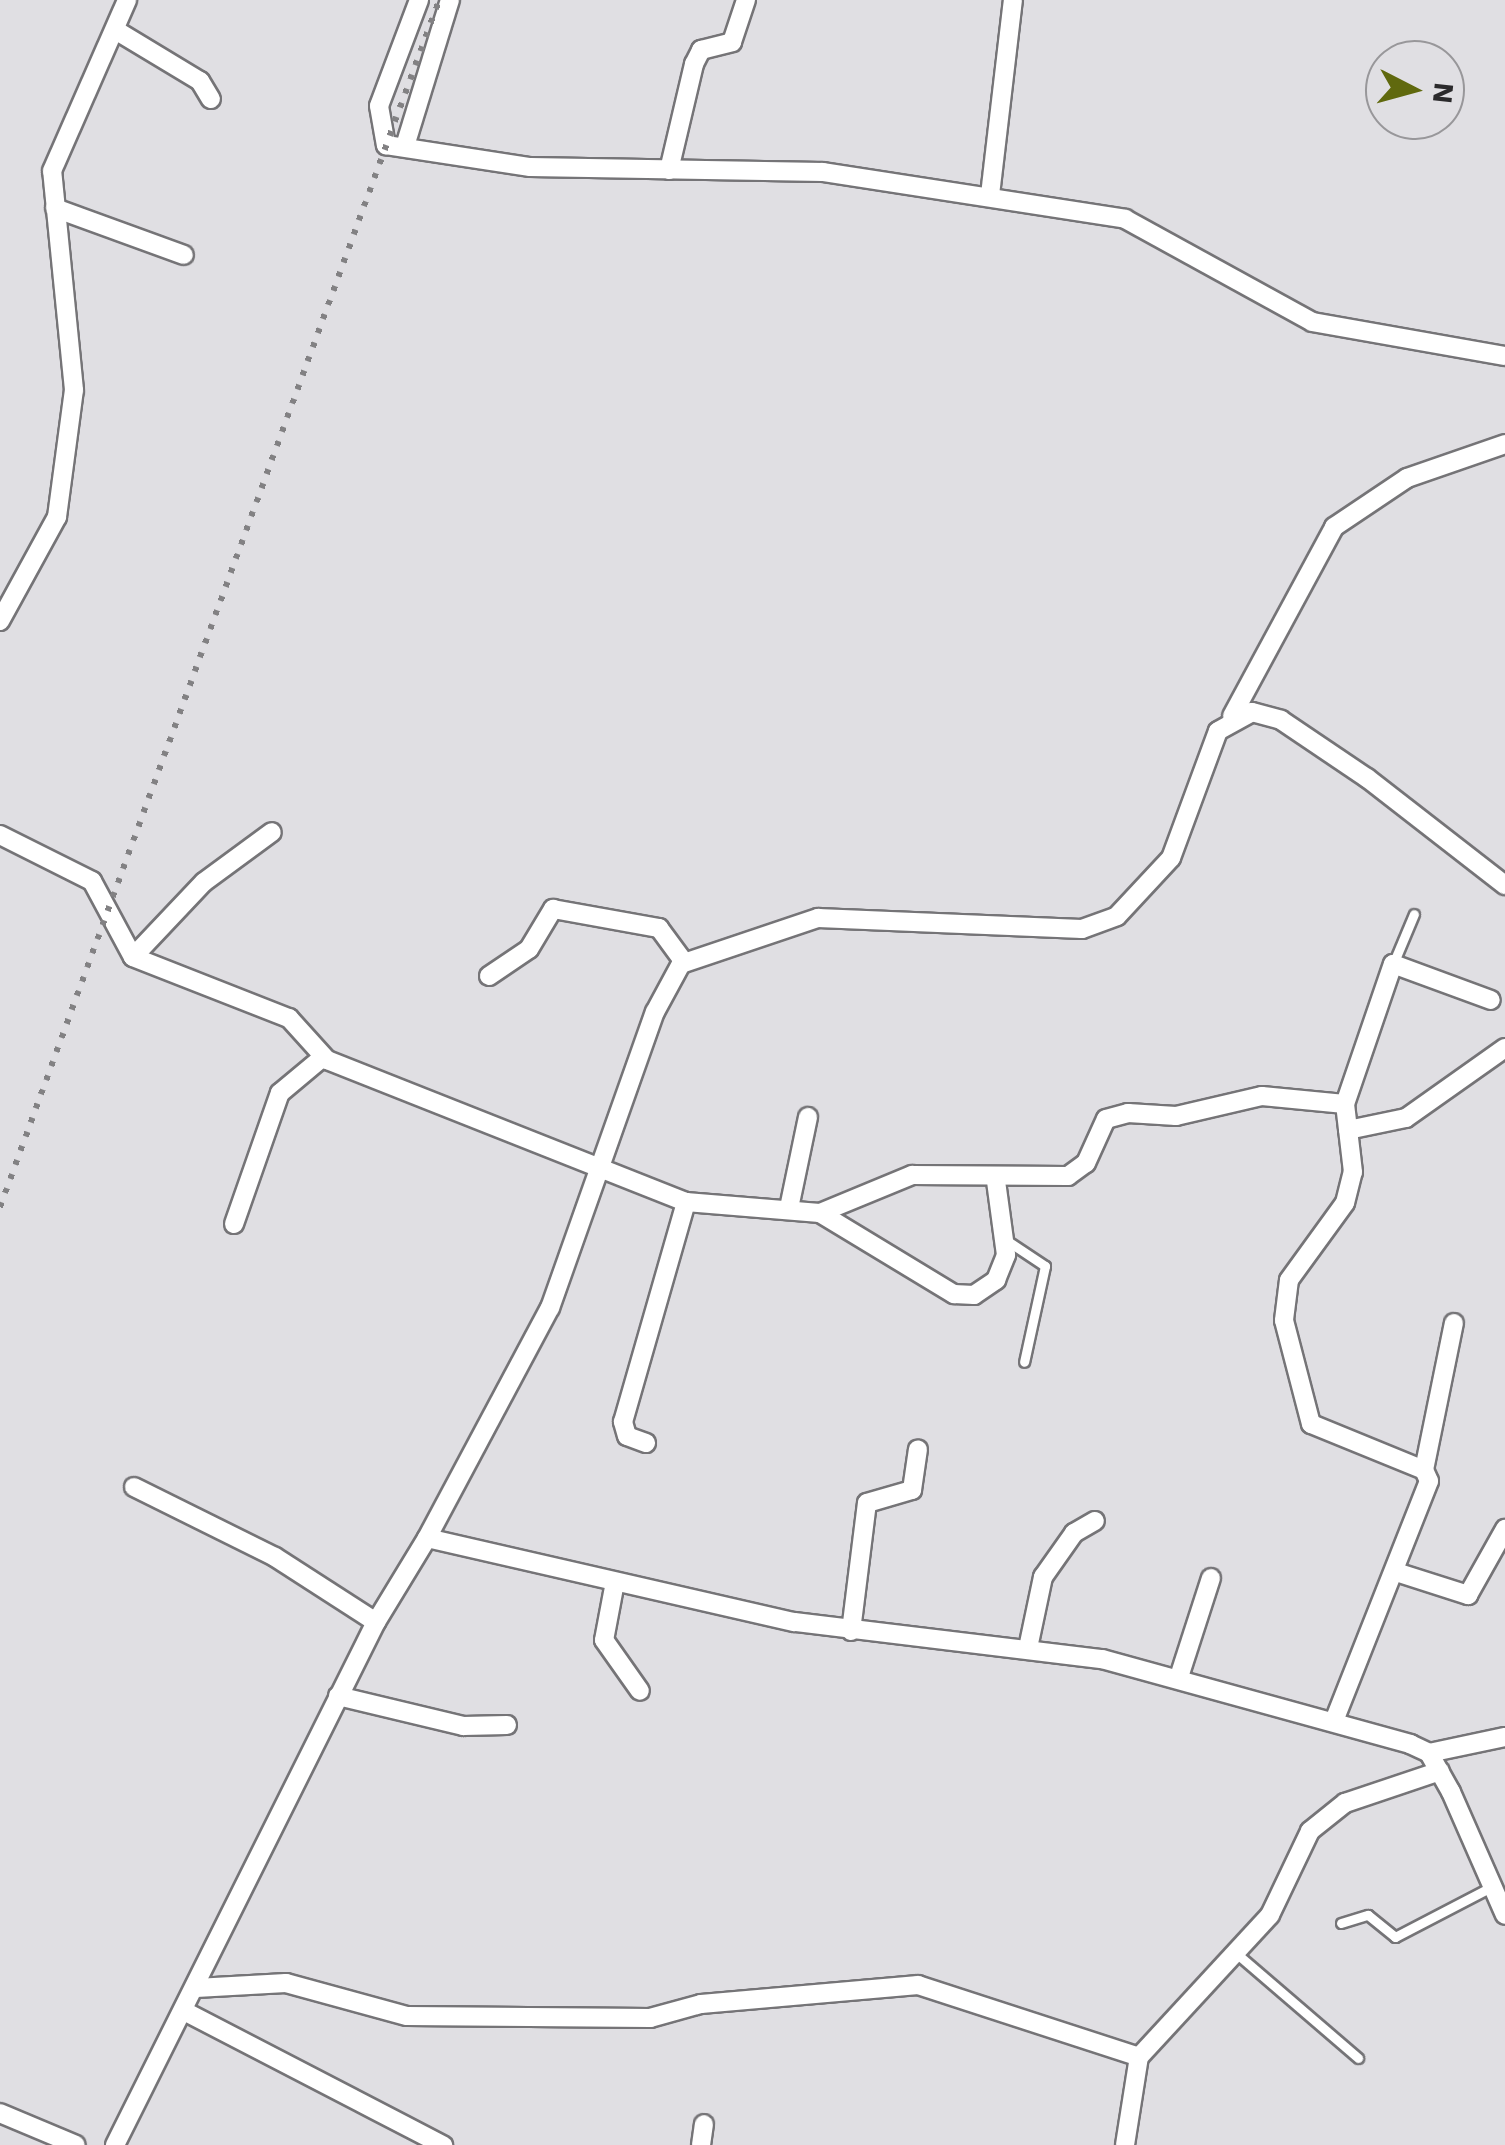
<!DOCTYPE html>
<html>
<head>
<meta charset="utf-8">
<style>
  body { margin:0 }
  #map { position:relative; width:1505px; height:2145px; overflow:hidden; background:#e0dfe3; font-family:"Work Sans",sans-serif }
  div>[style] { position:absolute }
  .roads { filter:drop-shadow(2px 0 #757477) drop-shadow(-2px 0 #757477) drop-shadow(0 2px #757477) drop-shadow(0 -2px #757477) }
  .service>* { height:9px; margin:-4.5px; padding:0 4.5px; transform-origin:4.5px; border-radius:4.5px; background:#fff }
  .minor>* { height:18px; margin:-9px; padding:0 9px; transform-origin:9px; border-radius:9px; background:#fff }
  .rail>* { height:6px; margin-top:-3px; transform-origin:0; background:repeating-linear-gradient(90deg,#828183 0 5px,transparent 0 15px) }
  span { translate:-50% -50%; white-space:nowrap; text-align:center; line-height:1.15; -webkit-text-stroke:10px #e0dfe3; paint-order:stroke }
  .north { position:absolute; left:1365px; top:40px; width:100px; height:100px; box-sizing:border-box; background:#e0dfe3; border:2px solid #98979a; border-radius:50%; rotate:96deg; font-size:28px; font-weight:700; line-height:40px; text-align:center; color:#2b2a2c }
  .north::after { content:''; display:block; margin:auto; width:35px; height:45px; background:#60690e; clip-path:polygon(50% 0,100% 100%,50% 72%,0 100%) }
</style>
</head>
<body>
<div id="map">
  <div class="roads">
    <div class="service">
      <div style="left:1393px;top:964px;width:54px;rotate:-67.2deg"></div>
      <div style="left:1006px;top:1240px;width:47px;rotate:33.7deg"></div>
      <div style="left:1045px;top:1266px;width:98px;rotate:102.3deg"></div>
      <div style="left:1341px;top:1923px;width:28px;rotate:-17deg"></div>
      <div style="left:1368px;top:1915px;width:35px;rotate:39deg"></div>
      <div style="left:1395px;top:1937px;width:110px;rotate:-27.5deg"></div>
      <div style="left:1236px;top:1953px;width:161px;rotate:40.7deg"></div>
    </div>
    <div class="minor">
      <div style="left:419px;top:0;width:113px;rotate:110.7deg"></div>
      <div style="left:379px;top:106px;width:40px;rotate:80deg"></div>
      <div style="left:386px;top:145px;width:146px;rotate:8.7deg"></div>
      <div style="left:530px;top:167px;width:293px;rotate:1deg"></div>
      <div style="left:823px;top:172px;width:306px;rotate:8.8deg"></div>
      <div style="left:1125px;top:219px;width:213px;rotate:28.8deg"></div>
      <div style="left:1312px;top:322px;width:196px;rotate:10deg"></div>
      <div style="left:117px;top:31px;width:97px;rotate:31.1deg"></div>
      <div style="left:200px;top:81px;width:21px;rotate:59deg"></div>
      <div style="left:405px;top:146px;width:153px;rotate:-72.9deg"></div>
      <div style="left:669px;top:170px;width:109px;rotate:-76.7deg"></div>
      <div style="left:694px;top:64px;width:16px;rotate:-63deg"></div>
      <div style="left:701px;top:50px;width:32px;rotate:-14deg"></div>
      <div style="left:732px;top:42px;width:44px;rotate:-71.6deg"></div>
      <div style="left:990px;top:195px;width:196px;rotate:-83.3deg"></div>
      <div style="left:55px;top:208px;width:137px;rotate:20deg"></div>
      <div style="left:0;top:621px;width:119px;rotate:-61.3deg"></div>
      <div style="left:57px;top:517px;width:128px;rotate:-82.4deg"></div>
      <div style="left:74px;top:390px;width:220px;rotate:-95.7deg"></div>
      <div style="left:52px;top:171px;width:187px;rotate:-66.3deg"></div>
      <div style="left:1232px;top:716px;width:215px;rotate:-61.6deg"></div>
      <div style="left:1334px;top:527px;width:88px;rotate:-33.9deg"></div>
      <div style="left:1407px;top:478px;width:104px;rotate:-19.1deg"></div>
      <div style="left:0;top:835px;width:103px;rotate:26.6deg"></div>
      <div style="left:92px;top:881px;width:86px;rotate:61.7deg"></div>
      <div style="left:133px;top:957px;width:168px;rotate:21.4deg"></div>
      <div style="left:289px;top:1018px;width:57px;rotate:47.9deg"></div>
      <div style="left:327px;top:1060px;width:386px;rotate:21.6deg"></div>
      <div style="left:686px;top:1202px;width:134px;rotate:4.7deg"></div>
      <div style="left:820px;top:1213px;width:100px;rotate:-22.4deg"></div>
      <div style="left:912px;top:1175px;width:156px;rotate:0.4deg"></div>
      <div style="left:1068px;top:1176px;width:22px;rotate:-36deg"></div>
      <div style="left:1086px;top:1163px;width:48px;rotate:-65.6deg"></div>
      <div style="left:1106px;top:1119px;width:23px;rotate:-15deg"></div>
      <div style="left:1128px;top:1113px;width:48px;rotate:3.6deg"></div>
      <div style="left:1176px;top:1116px;width:88px;rotate:-13.1deg"></div>
      <div style="left:1262px;top:1096px;width:83px;rotate:5.5deg"></div>
      <div style="left:1345px;top:1104px;width:148px;rotate:-71.1deg"></div>
      <div style="left:1393px;top:964px;width:104px;rotate:20.2deg"></div>
      <div style="left:133px;top:957px;width:103px;rotate:-46.6deg"></div>
      <div style="left:204px;top:882px;width:84px;rotate:-36.3deg"></div>
      <div style="left:489px;top:976px;width:48px;rotate:-34deg"></div>
      <div style="left:529px;top:949px;width:47px;rotate:-59deg"></div>
      <div style="left:553px;top:909px;width:108px;rotate:10.2deg"></div>
      <div style="left:659px;top:928px;width:42px;rotate:53.7deg"></div>
      <div style="left:1348px;top:1130px;width:59px;rotate:-11.7deg"></div>
      <div style="left:1406px;top:1118px;width:121px;rotate:-35.3deg"></div>
      <div style="left:789px;top:1208px;width:93px;rotate:-78.2deg"></div>
      <div style="left:820px;top:1213px;width:157px;rotate:31.2deg"></div>
      <div style="left:954px;top:1294px;width:20px;rotate:3deg"></div>
      <div style="left:974px;top:1295px;width:27px;rotate:-34deg"></div>
      <div style="left:996px;top:1280px;width:27px;rotate:-68deg"></div>
      <div style="left:1006px;top:1255px;width:75px;rotate:-97.7deg"></div>
      <div style="left:234px;top:1224px;width:139px;rotate:-70.7deg"></div>
      <div style="left:280px;top:1093px;width:56px;rotate:-39.9deg"></div>
      <div style="left:646px;top:1443px;width:20px;rotate:-160deg"></div>
      <div style="left:627px;top:1436px;width:15px;rotate:-106deg"></div>
      <div style="left:623px;top:1422px;width:229px;rotate:-74deg"></div>
      <div style="left:1424px;top:1470px;width:150px;rotate:-78.5deg"></div>
      <div style="left:134px;top:1487px;width:157px;rotate:26.4deg"></div>
      <div style="left:275px;top:1557px;width:120px;rotate:32.8deg"></div>
      <div style="left:427px;top:1538px;width:261px;rotate:-61.9deg"></div>
      <div style="left:550px;top:1308px;width:314px;rotate:-70.5deg"></div>
      <div style="left:655px;top:1012px;width:55px;rotate:-61.6deg"></div>
      <div style="left:681px;top:964px;width:145px;rotate:-18.6deg"></div>
      <div style="left:818px;top:918px;width:264px;rotate:2.4deg"></div>
      <div style="left:1082px;top:929px;width:37px;rotate:-20deg"></div>
      <div style="left:1117px;top:916px;width:79px;rotate:-47deg"></div>
      <div style="left:1171px;top:858px;width:135px;rotate:-69.7deg"></div>
      <div style="left:1218px;top:731px;width:39px;rotate:-29deg"></div>
      <div style="left:1252px;top:712px;width:30px;rotate:15deg"></div>
      <div style="left:1281px;top:720px;width:104px;rotate:34deg"></div>
      <div style="left:1367px;top:778px;width:175px;rotate:37.8deg"></div>
      <div style="left:1396px;top:1572px;width:76px;rotate:17.7deg"></div>
      <div style="left:1468px;top:1595px;width:76px;rotate:-60.7deg"></div>
      <div style="left:615px;top:1582px;width:59px;rotate:100.7deg"></div>
      <div style="left:604px;top:1640px;width:62px;rotate:54.8deg"></div>
      <div style="left:851px;top:1631px;width:129px;rotate:-82.9deg"></div>
      <div style="left:867px;top:1503px;width:47px;rotate:-16.1deg"></div>
      <div style="left:912px;top:1490px;width:41px;rotate:-81.7deg"></div>
      <div style="left:1028px;top:1648px;width:73px;rotate:-78.1deg"></div>
      <div style="left:1043px;top:1577px;width:54px;rotate:-54.8deg"></div>
      <div style="left:1074px;top:1533px;width:24px;rotate:-30deg"></div>
      <div style="left:1179px;top:1677px;width:104px;rotate:-72.1deg"></div>
      <div style="left:338px;top:1696px;width:129px;rotate:13.5deg"></div>
      <div style="left:463px;top:1726px;width:44px;rotate:-1.3deg"></div>
      <div style="left:1334px;top:1721px;width:258px;rotate:-68.4deg"></div>
      <div style="left:1429px;top:1481px;width:12px;rotate:-114deg"></div>
      <div style="left:1424px;top:1470px;width:122px;rotate:-157.8deg"></div>
      <div style="left:1311px;top:1424px;width:107px;rotate:-104.6deg"></div>
      <div style="left:1284px;top:1320px;width:40px;rotate:-82.9deg"></div>
      <div style="left:1289px;top:1280px;width:95px;rotate:-54deg"></div>
      <div style="left:1345px;top:1203px;width:32px;rotate:-76deg"></div>
      <div style="left:1353px;top:1172px;width:68px;rotate:-96.7deg"></div>
      <div style="left:1429px;top:1753px;width:78px;rotate:-11.9deg"></div>
      <div style="left:196px;top:1988px;width:90px;rotate:-3.2deg"></div>
      <div style="left:286px;top:1983px;width:125px;rotate:15.3deg"></div>
      <div style="left:407px;top:2016px;width:243px;rotate:0.5deg"></div>
      <div style="left:650px;top:2018px;width:53px;rotate:-15.4deg"></div>
      <div style="left:701px;top:2004px;width:218px;rotate:-5deg"></div>
      <div style="left:918px;top:1985px;width:232px;rotate:18deg"></div>
      <div style="left:184px;top:2011px;width:292px;rotate:27.4deg"></div>
      <div style="left:0;top:2113px;width:82px;rotate:22.8deg"></div>
      <div style="left:115px;top:2145px;width:585px;rotate:-63.48deg"></div>
      <div style="left:376px;top:1622px;width:98px;rotate:-58.7deg"></div>
      <div style="left:427px;top:1538px;width:377px;rotate:12.9deg"></div>
      <div style="left:795px;top:1622px;width:309px;rotate:6.9deg"></div>
      <div style="left:1102px;top:1659px;width:320px;rotate:15.4deg"></div>
      <div style="left:1410px;top:1744px;width:21px;rotate:25deg"></div>
      <div style="left:1429px;top:1753px;width:45px;rotate:60.6deg"></div>
      <div style="left:1451px;top:1792px;width:134px;rotate:66.3deg"></div>
      <div style="left:701px;top:2145px;width:21px;rotate:-82deg"></div>
      <div style="left:1125px;top:2145px;width:89px;rotate:-81deg"></div>
      <div style="left:1139px;top:2057px;width:193px;rotate:-47.3deg"></div>
      <div style="left:1270px;top:1915px;width:93px;rotate:-64.5deg"></div>
      <div style="left:1310px;top:1831px;width:45px;rotate:-38.7deg"></div>
      <div style="left:1345px;top:1803px;width:100px;rotate:-18.6deg"></div>
    </div>
  </div>
  <div class="rail">
    <div style="left:0;top:1207px;width:1284px;rotate:-70.01deg"></div>
  </div>
  <div class="north">N</div>
</div>
</body>
</html>
